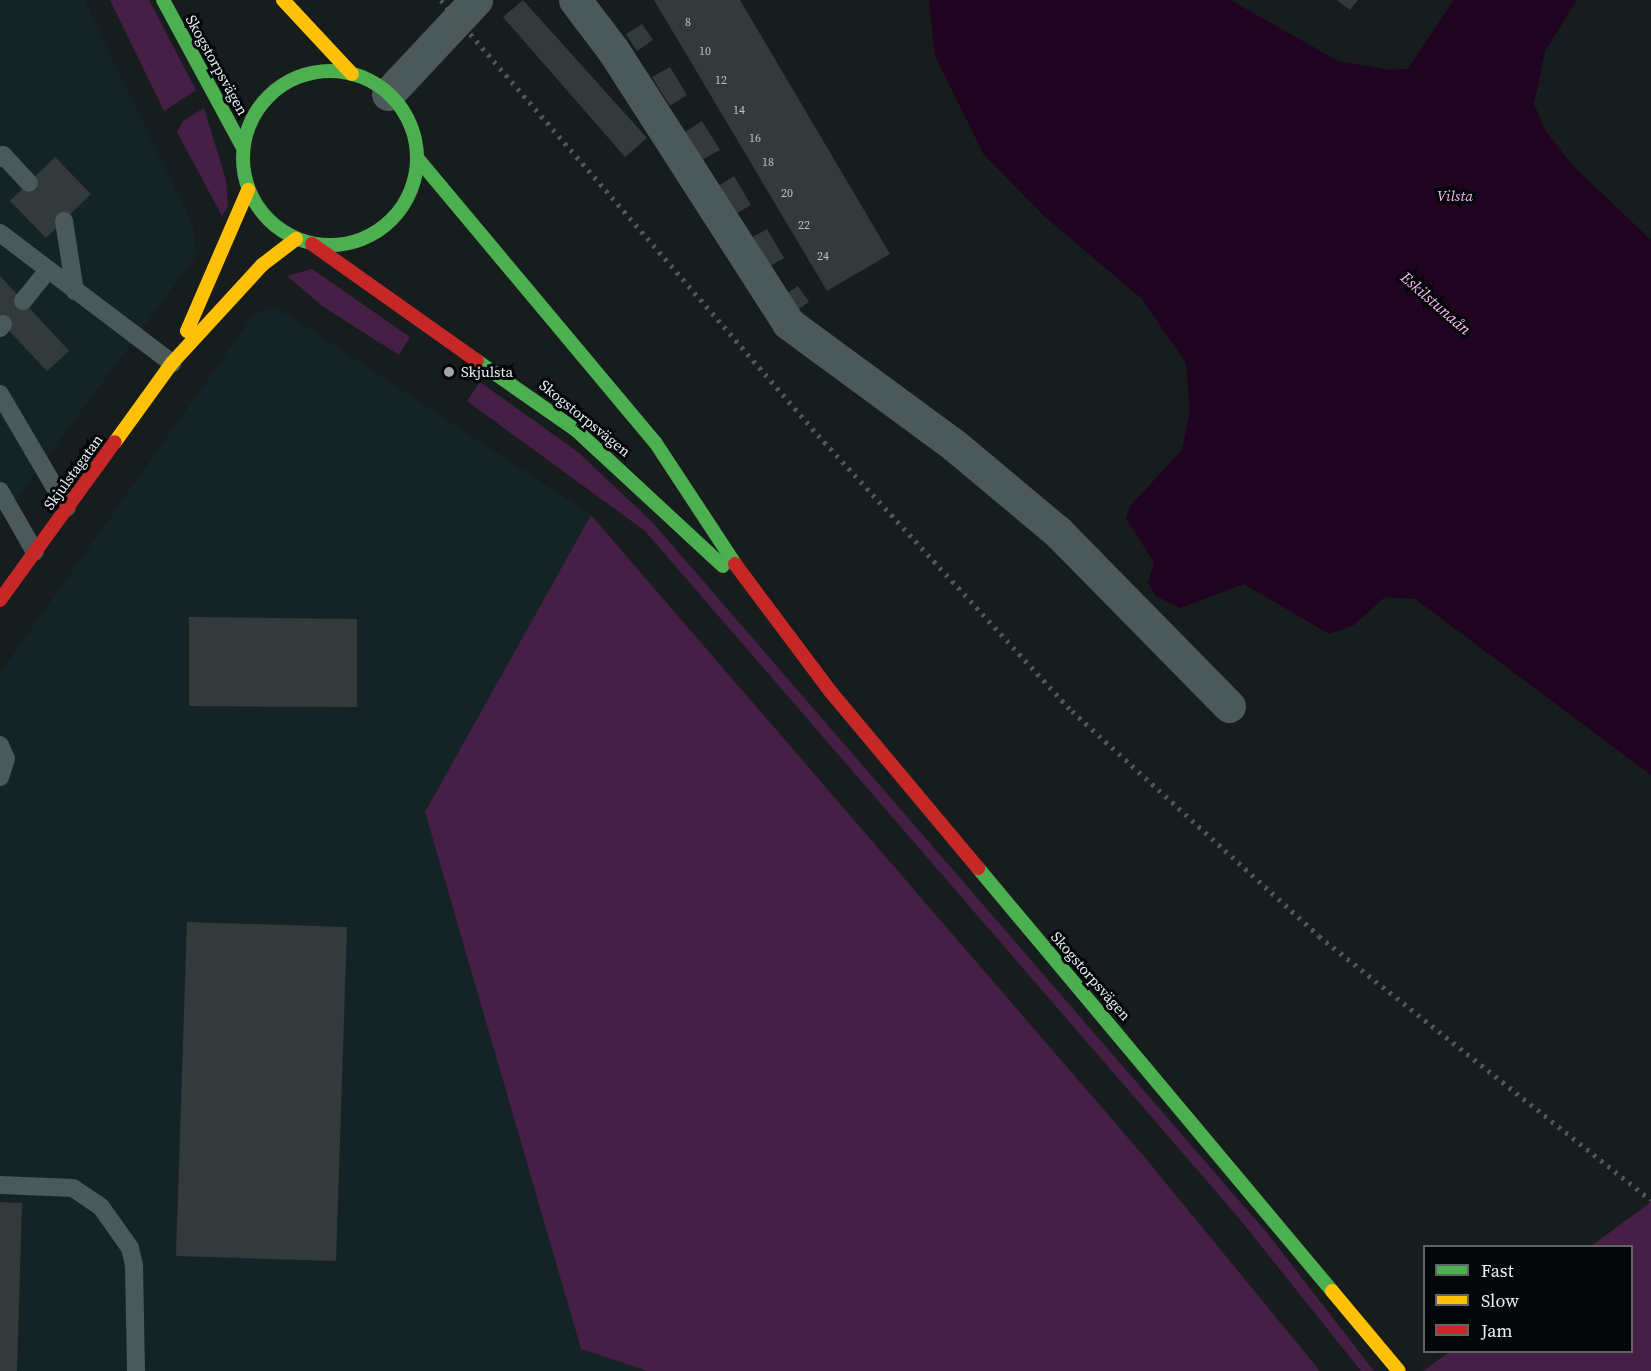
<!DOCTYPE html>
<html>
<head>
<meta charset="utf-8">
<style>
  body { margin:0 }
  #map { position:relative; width:1651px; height:1371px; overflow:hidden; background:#171c1c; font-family:"Source Serif 4",serif }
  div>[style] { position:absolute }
  .built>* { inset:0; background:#142426 }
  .green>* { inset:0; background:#461f46 }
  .water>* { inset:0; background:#1f0321 }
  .building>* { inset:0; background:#343a3a }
  .lane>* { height:18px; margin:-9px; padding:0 9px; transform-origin:9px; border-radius:9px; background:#4b595a }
  .street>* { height:33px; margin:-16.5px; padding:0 16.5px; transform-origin:16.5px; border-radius:16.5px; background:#4b595a }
  .fast>* { height:14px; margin:-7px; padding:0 7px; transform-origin:7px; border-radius:7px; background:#4caf50 }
  .fast>.ring { margin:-7px; padding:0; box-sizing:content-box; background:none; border:14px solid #4caf50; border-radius:50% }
  .slow>* { height:14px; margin:-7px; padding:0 7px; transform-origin:7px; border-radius:7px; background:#ffc107 }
  .jam>* { height:14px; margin:-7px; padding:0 7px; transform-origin:7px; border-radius:7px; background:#c62828 }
  .rail>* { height:4.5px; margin-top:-2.25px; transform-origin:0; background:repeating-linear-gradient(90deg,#4e5858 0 3px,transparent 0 9px) }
  .dots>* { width:16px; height:16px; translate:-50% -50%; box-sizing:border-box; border:3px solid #040708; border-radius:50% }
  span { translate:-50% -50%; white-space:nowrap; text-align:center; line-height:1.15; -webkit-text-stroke:6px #040708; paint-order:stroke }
  .number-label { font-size:12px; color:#bcc2c3 }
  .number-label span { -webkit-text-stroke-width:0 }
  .street-label { font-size:15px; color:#e9f0f1 }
  .park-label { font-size:15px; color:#f8b5f6; font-style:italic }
  .poi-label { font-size:15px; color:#e9f0f1 }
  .left { translate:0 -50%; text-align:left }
  .water-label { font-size:16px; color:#febbfc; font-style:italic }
  .legend { position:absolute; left:1423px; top:1245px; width:210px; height:108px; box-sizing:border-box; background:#040708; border:2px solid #606465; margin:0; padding:8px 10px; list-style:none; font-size:18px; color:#e9f0f1 }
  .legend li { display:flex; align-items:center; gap:12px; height:30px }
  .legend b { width:30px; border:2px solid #606465 }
</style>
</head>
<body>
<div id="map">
  <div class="built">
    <div style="clip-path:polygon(0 0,84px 0,193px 226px,196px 256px,0 521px)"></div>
    <div style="clip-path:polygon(277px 308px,591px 515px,425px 812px,581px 1349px,647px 1371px,0 1371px,0 673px,255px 313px)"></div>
  </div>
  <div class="green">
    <div style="clip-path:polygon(110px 0,149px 0,196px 90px,164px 111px)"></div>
    <div style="clip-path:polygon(204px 108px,226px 180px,228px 206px,222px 216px,177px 132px,183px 121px)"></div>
    <div style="clip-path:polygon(312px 269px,410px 337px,399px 355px,322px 306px,287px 276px)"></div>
    <div style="clip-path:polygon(480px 382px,578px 452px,653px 523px,1267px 1233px,1374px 1371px,1361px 1371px,1238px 1217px,645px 531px,467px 401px)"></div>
    <div style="clip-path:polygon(591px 515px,1142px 1154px,1320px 1371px,647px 1371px,581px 1349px,425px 812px)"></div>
    <div style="clip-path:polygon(1651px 1202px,1651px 1371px,1423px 1371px,1449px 1352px,1632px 1352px,1632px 1246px,1591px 1246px)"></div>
  </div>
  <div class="water">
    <div style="clip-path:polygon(929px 0,1230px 0,1338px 61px,1389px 70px,1408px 69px,1454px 0,1577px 0,1545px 51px,1534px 104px,1545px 130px,1573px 166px,1651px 240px,1651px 775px,1415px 599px,1385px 597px,1354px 625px,1329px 634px,1244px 584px,1180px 608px,1156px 596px,1148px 583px,1154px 562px,1126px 519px,1130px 506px,1182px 450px,1190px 411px,1186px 363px,1142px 299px,1044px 216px,984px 155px,935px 56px)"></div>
  </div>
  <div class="building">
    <div style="clip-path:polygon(523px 0,647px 138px,625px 157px,503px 17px)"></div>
    <div style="clip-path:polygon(654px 0,740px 0,890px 254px,827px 291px)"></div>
    <div style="clip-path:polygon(1337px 0,1358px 0,1350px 10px)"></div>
    <div style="clip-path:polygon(642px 24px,653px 40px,637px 51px,626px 34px)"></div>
    <div style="clip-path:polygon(670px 67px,687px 95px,670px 106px,652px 77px)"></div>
    <div style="clip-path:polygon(702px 121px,720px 150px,702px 160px,685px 132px)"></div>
    <div style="clip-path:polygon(55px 157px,91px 194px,46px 238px,10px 201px)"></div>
    <div style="clip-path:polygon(734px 176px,751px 205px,734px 215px,717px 187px)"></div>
    <div style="clip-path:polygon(767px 229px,784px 258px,767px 268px,749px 239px)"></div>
    <div style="clip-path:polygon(0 276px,69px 351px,47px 371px,0 321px)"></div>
    <div style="clip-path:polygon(798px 286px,809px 302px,793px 313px,783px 296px)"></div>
    <div style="clip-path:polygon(189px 617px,357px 619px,357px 707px,189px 706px)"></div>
    <div style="clip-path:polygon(187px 922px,347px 927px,336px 1261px,176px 1256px)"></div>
    <div style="clip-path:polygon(0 1202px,22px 1203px,17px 1371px,0 1371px)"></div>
  </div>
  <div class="lane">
    <div style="left:0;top:158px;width:4px;rotate:-45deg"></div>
    <div style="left:3px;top:155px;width:38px;rotate:47deg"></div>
    <div style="left:64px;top:221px;width:71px;rotate:81.1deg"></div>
    <div style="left:0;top:233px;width:216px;rotate:37.1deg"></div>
    <div style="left:23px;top:301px;width:40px;rotate:-51deg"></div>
    <div style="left:0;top:328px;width:5px;rotate:-53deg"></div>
    <div style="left:0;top:394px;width:132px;rotate:59.6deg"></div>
    <div style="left:0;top:491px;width:70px;rotate:60.2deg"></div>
    <div style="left:0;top:745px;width:15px;rotate:67deg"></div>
    <div style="left:6px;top:759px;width:19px;rotate:108deg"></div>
    <div style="left:0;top:1185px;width:73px;rotate:2.4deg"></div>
    <div style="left:73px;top:1188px;width:34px;rotate:34deg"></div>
    <div style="left:101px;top:1207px;width:50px;rotate:54.7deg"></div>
    <div style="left:130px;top:1248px;width:18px;rotate:77deg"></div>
    <div style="left:134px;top:1266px;width:105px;rotate:88.9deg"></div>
  </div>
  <div class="street">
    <div style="left:575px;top:0;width:63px;rotate:52.8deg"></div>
    <div style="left:613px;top:50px;width:324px;rotate:57.3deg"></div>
    <div style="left:788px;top:323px;width:206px;rotate:36.3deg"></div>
    <div style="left:954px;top:445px;width:136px;rotate:39.9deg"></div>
    <div style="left:1058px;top:532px;width:244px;rotate:45.5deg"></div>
    <div style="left:388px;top:94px;width:129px;rotate:-46.9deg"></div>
  </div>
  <div class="fast">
    <div style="left:163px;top:0;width:166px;rotate:61.6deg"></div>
    <div class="ring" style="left:243px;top:71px;width:160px;height:160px"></div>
    <div style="left:418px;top:159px;width:369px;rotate:50.1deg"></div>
    <div style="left:655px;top:442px;width:146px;rotate:56.7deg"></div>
    <div style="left:477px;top:361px;width:121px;rotate:34.9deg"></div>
    <div style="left:576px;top:430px;width:200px;rotate:42.8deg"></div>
    <div style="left:978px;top:868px;width:552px;rotate:50.07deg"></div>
  </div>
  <div class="slow">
    <div style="left:283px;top:0;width:101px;rotate:47deg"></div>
    <div style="left:187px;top:331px;width:154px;rotate:-66.6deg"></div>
    <div style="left:115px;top:442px;width:97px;rotate:-54.2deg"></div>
    <div style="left:172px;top:363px;width:133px;rotate:-47.4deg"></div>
    <div style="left:262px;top:265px;width:43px;rotate:-37.4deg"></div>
    <div style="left:1332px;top:1291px;width:104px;rotate:50.1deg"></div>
  </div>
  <div class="jam">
    <div style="left:312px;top:244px;width:202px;rotate:35.3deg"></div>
    <div style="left:735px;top:564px;width:159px;rotate:53.2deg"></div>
    <div style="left:830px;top:691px;width:231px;rotate:50.1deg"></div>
    <div style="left:0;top:600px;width:195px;rotate:-54deg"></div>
  </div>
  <div class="rail">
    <div style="left:441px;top:0;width:576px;rotate:49.09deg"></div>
    <div style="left:818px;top:435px;width:375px;rotate:47.4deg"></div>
    <div style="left:1072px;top:711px;width:334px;rotate:42.3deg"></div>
    <div style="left:1319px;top:936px;width:424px;rotate:38.5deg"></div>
  </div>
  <div class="dots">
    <div style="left:449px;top:372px;background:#a0a6a6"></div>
  </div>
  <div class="number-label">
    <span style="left:688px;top:23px">8</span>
    <span style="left:705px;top:52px">10</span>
    <span style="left:721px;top:81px">12</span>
    <span style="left:739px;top:111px">14</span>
    <span style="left:755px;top:139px">16</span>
    <span style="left:768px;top:163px">18</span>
    <span style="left:787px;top:194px">20</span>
    <span style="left:804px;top:226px">22</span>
    <span style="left:823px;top:257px">24</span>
  </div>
  <div class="street-label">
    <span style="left:217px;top:65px;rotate:61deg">Skogstorpsvägen</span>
    <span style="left:585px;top:418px;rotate:39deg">Skogstorpsvägen</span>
    <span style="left:73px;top:472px;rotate:-54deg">Skjulstagatan</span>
    <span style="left:1091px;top:976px;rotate:49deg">Skogstorpsvägen</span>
  </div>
  <div class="park-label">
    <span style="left:1455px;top:196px">Vilsta</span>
  </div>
  <div class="poi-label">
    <span class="left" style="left:461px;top:372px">Skjulsta</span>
  </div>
  <div class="water-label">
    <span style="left:1436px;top:303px;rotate:41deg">Eskilstunaån</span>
  </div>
  <ul class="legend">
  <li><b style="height:8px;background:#4caf50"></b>Fast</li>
  <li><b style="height:8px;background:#ffc107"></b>Slow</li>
  <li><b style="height:8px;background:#c62828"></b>Jam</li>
  </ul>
</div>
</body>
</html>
